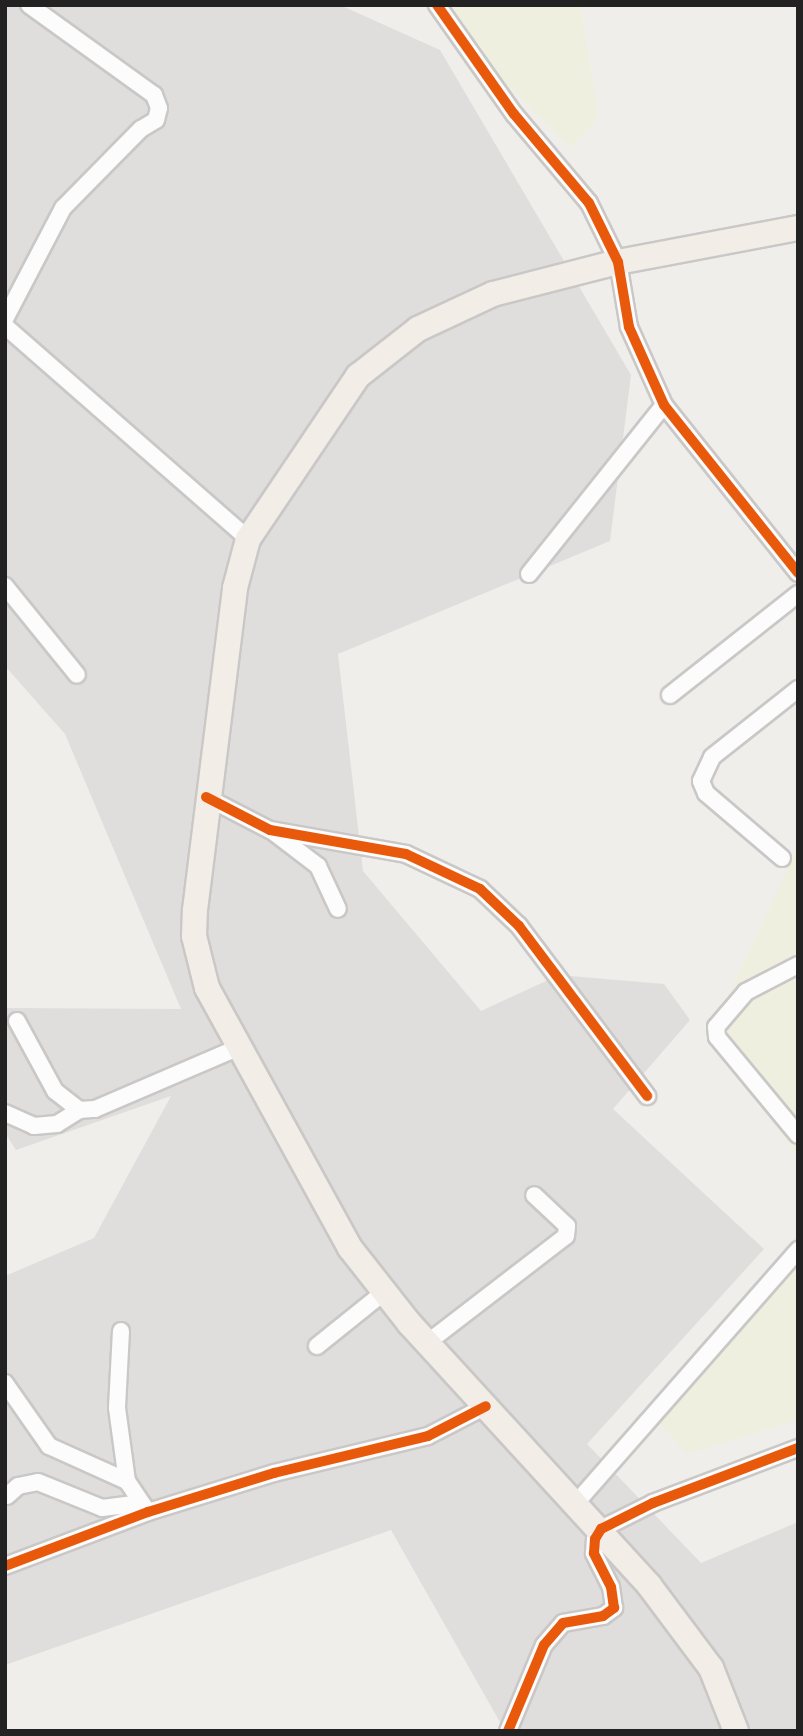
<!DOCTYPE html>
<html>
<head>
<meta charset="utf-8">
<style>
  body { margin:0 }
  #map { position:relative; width:803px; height:1736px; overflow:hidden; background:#f0eeeb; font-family:"Asap Condensed",sans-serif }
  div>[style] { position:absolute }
  .residential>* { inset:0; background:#dfdedc }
  .farmland>* { inset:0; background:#efefdf }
  .roads { filter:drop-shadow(2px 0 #c9c8c7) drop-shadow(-2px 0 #c9c8c7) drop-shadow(0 2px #c9c8c7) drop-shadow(0 -2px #c9c8c7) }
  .street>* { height:16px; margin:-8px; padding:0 8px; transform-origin:8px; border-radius:8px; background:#fdfcfc }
  .primary>* { height:24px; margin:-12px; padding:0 12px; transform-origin:12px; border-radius:12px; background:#f3ede7 }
  .cycleway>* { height:10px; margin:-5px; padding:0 5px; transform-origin:5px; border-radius:5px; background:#e8590c }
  span { translate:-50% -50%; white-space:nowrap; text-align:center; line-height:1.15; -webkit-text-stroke:6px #fff; paint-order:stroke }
  .frame { position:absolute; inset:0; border:7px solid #222; pointer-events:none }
</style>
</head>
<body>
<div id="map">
  <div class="residential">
    <div style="clip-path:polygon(5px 5px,340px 5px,440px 50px,631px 375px,610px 541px,338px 654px,363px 871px,481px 1011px,559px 975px,664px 984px,690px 1020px,613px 1109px,764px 1249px,587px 1444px,701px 1563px,798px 1522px,798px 1731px,505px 1731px,391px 1530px,5px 1665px,5px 1276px,94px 1238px,171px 1096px,16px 1150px,5px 1133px,5px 1008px,181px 1009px,65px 734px,5px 666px)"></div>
  </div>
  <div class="farmland">
    <div style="clip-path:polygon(447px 5px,580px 5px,599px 117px,571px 148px,484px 63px)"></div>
    <div style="clip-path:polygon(798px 847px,798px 1157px,709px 1037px)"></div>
    <div style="clip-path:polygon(798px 1264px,798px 1420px,687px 1454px,660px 1423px)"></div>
  </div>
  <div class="roads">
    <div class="street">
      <div style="left:437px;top:5px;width:133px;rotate:54.8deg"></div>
      <div style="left:514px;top:114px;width:116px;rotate:49.9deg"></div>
      <div style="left:589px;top:203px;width:66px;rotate:63.8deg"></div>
      <div style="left:618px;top:262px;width:66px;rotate:80.4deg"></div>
      <div style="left:629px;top:327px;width:85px;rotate:65.8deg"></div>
      <div style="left:664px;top:405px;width:215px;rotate:51.4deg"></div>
      <div style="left:5px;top:319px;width:125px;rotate:-62.4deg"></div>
      <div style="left:63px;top:208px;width:111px;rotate:-45.4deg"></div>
      <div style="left:141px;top:129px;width:17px;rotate:-31deg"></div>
      <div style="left:156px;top:120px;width:12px;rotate:-76deg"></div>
      <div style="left:159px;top:108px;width:14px;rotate:-111deg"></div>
      <div style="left:154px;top:95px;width:154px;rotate:-144.2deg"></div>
      <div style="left:5px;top:326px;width:323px;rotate:41.2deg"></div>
      <div style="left:529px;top:574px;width:216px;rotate:-51.4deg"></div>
      <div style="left:5px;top:586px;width:114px;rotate:51deg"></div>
      <div style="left:670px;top:695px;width:163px;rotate:-38.3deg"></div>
      <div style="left:206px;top:797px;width:72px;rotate:27.3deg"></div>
      <div style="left:270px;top:830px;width:138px;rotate:10deg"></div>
      <div style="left:406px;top:854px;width:82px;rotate:25.3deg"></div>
      <div style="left:480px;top:889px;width:54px;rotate:43.5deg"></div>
      <div style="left:519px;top:926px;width:213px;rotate:53deg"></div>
      <div style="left:272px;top:831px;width:58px;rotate:37.3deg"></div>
      <div style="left:318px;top:866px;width:47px;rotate:65.1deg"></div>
      <div style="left:782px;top:858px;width:100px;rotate:-139.5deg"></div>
      <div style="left:706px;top:793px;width:13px;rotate:-113deg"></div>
      <div style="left:701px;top:781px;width:26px;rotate:-65deg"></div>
      <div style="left:712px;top:757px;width:110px;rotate:-38.3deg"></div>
      <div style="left:798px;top:965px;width:59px;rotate:152.6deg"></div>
      <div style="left:746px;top:992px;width:46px;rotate:130.6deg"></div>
      <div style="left:716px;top:1027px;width:10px;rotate:84deg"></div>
      <div style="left:717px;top:1037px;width:127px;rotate:50.4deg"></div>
      <div style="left:17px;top:1021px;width:80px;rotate:61.5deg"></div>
      <div style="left:55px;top:1091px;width:31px;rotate:38deg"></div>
      <div style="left:79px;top:1110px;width:16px;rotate:-4deg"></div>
      <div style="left:95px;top:1109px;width:155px;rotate:-23.2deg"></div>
      <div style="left:5px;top:1113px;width:32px;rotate:24deg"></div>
      <div style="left:34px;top:1126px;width:23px;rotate:-5deg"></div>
      <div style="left:57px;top:1124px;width:26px;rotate:-32deg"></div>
      <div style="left:121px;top:1331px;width:77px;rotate:93deg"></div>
      <div style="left:117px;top:1408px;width:74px;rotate:82.2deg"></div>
      <div style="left:127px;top:1481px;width:37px;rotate:56deg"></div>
      <div style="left:427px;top:1343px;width:175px;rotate:-37.6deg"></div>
      <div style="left:566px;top:1236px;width:10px;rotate:-84deg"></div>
      <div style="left:567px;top:1226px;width:45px;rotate:-136.8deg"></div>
      <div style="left:317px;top:1346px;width:85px;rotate:-38.8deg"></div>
      <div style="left:5px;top:1383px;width:77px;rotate:55.1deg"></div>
      <div style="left:49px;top:1446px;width:85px;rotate:24.2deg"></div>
      <div style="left:7px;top:1496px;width:15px;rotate:-42deg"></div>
      <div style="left:18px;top:1486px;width:20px;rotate:-11deg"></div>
      <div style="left:38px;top:1482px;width:69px;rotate:22.1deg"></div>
      <div style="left:102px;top:1508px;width:40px;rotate:-7.1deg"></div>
      <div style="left:576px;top:1503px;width:337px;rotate:-48.7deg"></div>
      <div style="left:5px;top:1566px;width:153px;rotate:-20.7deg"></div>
      <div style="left:148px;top:1512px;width:132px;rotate:-17.2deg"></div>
      <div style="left:274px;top:1473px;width:158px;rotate:-13.5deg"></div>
      <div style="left:428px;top:1436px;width:65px;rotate:-27.3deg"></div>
      <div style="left:508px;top:1731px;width:93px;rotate:-67.3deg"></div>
      <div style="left:544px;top:1645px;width:29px;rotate:-49deg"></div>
      <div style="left:563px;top:1623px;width:41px;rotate:-9.9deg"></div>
      <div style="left:603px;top:1616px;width:14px;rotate:-36deg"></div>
      <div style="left:614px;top:1608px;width:21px;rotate:-98deg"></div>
      <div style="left:611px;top:1587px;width:38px;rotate:-117deg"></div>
      <div style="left:594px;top:1553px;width:14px;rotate:-86deg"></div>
      <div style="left:595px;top:1539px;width:12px;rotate:-59deg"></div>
      <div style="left:601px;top:1529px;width:58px;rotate:-26.6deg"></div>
      <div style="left:653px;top:1503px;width:155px;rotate:-20.8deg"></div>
    </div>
    <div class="primary">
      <div style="left:736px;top:1731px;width:68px;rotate:-111.6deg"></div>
      <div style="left:711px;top:1668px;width:104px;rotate:-126.8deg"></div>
      <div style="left:649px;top:1585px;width:355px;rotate:-132.5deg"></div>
      <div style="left:409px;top:1323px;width:95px;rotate:-128.2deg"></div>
      <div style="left:350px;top:1248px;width:297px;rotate:-118.8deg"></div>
      <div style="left:207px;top:988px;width:54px;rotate:-104deg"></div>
      <div style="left:194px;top:936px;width:26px;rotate:-88deg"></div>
      <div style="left:195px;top:910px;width:324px;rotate:-82.9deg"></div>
      <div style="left:235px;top:588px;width:51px;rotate:-75.1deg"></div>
      <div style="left:248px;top:539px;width:197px;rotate:-56deg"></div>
      <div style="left:358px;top:376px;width:76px;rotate:-38.1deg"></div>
      <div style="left:418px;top:329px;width:83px;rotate:-25deg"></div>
      <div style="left:493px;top:294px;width:129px;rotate:-14.4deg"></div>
      <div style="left:618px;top:262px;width:183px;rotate:-10.7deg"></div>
    </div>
  </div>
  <div class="cycleway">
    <div style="left:437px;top:5px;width:133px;rotate:54.8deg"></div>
    <div style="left:514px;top:114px;width:116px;rotate:49.9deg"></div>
    <div style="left:589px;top:203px;width:66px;rotate:63.8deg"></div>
    <div style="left:618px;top:262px;width:66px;rotate:80.4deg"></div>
    <div style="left:629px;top:327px;width:85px;rotate:65.8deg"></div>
    <div style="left:664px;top:405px;width:215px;rotate:51.4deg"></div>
    <div style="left:206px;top:797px;width:72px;rotate:27.3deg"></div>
    <div style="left:270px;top:830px;width:138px;rotate:10deg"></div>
    <div style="left:406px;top:854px;width:82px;rotate:25.3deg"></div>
    <div style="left:480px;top:889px;width:54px;rotate:43.5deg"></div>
    <div style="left:519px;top:926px;width:213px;rotate:53deg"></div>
    <div style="left:5px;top:1566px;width:153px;rotate:-20.7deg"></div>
    <div style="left:148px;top:1512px;width:132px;rotate:-17.2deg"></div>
    <div style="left:274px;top:1473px;width:158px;rotate:-13.5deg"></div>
    <div style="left:428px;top:1436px;width:65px;rotate:-27.3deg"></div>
    <div style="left:508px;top:1731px;width:93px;rotate:-67.3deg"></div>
    <div style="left:544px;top:1645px;width:29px;rotate:-49deg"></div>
    <div style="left:563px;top:1623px;width:41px;rotate:-9.9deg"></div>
    <div style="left:603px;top:1616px;width:14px;rotate:-36deg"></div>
    <div style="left:614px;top:1608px;width:21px;rotate:-98deg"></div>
    <div style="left:611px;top:1587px;width:38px;rotate:-117deg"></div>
    <div style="left:594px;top:1553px;width:14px;rotate:-86deg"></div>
    <div style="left:595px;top:1539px;width:12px;rotate:-59deg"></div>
    <div style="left:601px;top:1529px;width:58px;rotate:-26.6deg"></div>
    <div style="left:653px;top:1503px;width:155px;rotate:-20.8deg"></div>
  </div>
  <div class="frame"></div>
</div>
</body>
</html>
